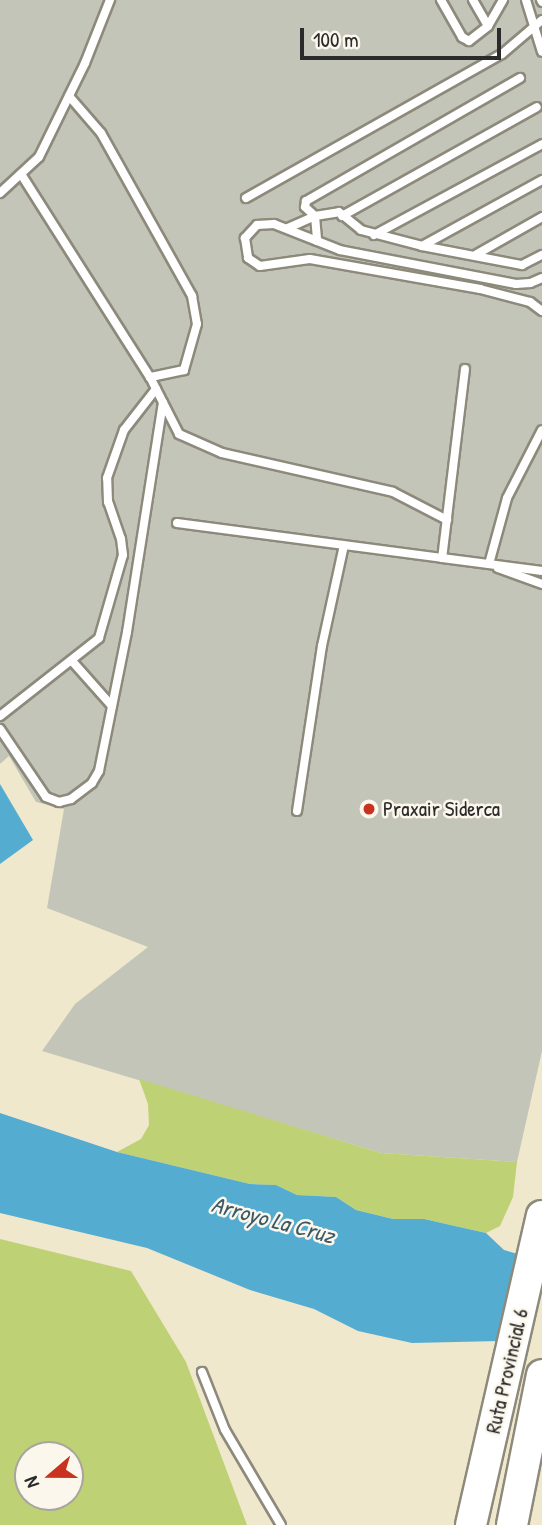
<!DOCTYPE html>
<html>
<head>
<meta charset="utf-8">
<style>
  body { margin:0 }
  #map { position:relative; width:542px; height:1525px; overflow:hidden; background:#efe8cc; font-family:"Patrick Hand",sans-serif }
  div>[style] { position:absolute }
  .industrial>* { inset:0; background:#c4c5b9 }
  .green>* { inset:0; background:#bed174 }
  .water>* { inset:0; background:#55acd1 }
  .roads { filter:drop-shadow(2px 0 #8d8a7c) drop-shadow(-2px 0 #8d8a7c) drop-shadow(0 2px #8d8a7c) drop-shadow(0 -2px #8d8a7c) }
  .lane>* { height:8px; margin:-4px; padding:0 4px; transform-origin:4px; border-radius:4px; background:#fff }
  .highway>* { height:30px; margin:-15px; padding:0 15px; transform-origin:15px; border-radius:15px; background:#fff }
  .dots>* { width:19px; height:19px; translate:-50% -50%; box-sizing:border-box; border:4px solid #fbf7ec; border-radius:50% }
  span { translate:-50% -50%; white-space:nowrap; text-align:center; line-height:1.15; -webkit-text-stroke:5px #fbf7ec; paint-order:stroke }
  .poi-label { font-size:21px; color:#2b2b2b }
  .left { translate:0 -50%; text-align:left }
  .street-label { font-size:21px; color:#2b2b2b }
  .water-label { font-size:23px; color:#3a5865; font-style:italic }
  .north { position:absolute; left:14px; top:1441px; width:70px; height:70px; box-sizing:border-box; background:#fbf7ec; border:2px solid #a8a59f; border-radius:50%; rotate:250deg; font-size:19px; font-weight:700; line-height:28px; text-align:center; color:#2b2b2b }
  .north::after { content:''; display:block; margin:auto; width:24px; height:32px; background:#c8321e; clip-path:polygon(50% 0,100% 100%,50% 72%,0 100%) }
  .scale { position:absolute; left:300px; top:28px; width:201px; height:32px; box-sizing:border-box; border:4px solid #2b2b2b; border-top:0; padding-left:9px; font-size:21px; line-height:24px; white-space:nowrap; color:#2b2b2b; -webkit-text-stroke:5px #fbf7ec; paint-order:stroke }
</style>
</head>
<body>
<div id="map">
  <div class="industrial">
    <div style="clip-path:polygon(0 0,542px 0,542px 1051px,517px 1162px,381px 1153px,42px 1051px,75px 1004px,148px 947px,47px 908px,64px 809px,36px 802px,9px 756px,0 764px)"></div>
  </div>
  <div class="green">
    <div style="clip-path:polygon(139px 1079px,381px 1153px,517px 1162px,513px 1197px,500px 1226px,486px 1233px,424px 1219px,393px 1219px,356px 1210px,336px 1197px,297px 1195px,276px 1185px,250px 1184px,117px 1152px,141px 1139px,149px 1125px,148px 1104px)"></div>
    <div style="clip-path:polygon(evenodd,0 1239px,131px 1271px,186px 1362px,247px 1525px,0 1525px,0 1239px,70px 1455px,70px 1497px,28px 1497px,28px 1455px,70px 1455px)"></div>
  </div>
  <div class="water">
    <div style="clip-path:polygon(0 784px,33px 840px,0 864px)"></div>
    <div style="clip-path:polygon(0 1113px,117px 1152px,250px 1184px,276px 1185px,297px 1195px,336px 1197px,356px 1210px,393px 1219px,424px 1219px,486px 1233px,504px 1250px,518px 1254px,499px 1341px,412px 1343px,358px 1331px,314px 1309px,250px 1290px,147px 1248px,0 1213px)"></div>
  </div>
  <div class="roads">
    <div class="lane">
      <div style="left:441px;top:0;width:43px;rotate:60.4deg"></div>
      <div style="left:462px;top:37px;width:8px;rotate:30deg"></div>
      <div style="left:469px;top:41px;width:24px;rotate:-38deg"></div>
      <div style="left:488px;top:26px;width:30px;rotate:-60deg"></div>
      <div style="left:473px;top:0;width:30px;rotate:60deg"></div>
      <div style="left:526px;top:0;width:54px;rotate:72.9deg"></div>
      <div style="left:541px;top:0;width:2px;rotate:63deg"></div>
      <div style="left:520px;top:78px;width:247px;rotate:150.1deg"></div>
      <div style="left:306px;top:201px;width:6px;rotate:99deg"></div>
      <div style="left:305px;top:207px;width:13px;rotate:42deg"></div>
      <div style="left:315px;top:216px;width:24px;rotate:-9deg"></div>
      <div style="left:339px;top:212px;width:28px;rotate:39deg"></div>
      <div style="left:361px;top:230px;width:63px;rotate:14.7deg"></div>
      <div style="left:422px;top:246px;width:102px;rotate:10.8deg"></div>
      <div style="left:522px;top:265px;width:22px;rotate:-27deg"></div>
      <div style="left:69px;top:96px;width:49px;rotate:49.1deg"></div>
      <div style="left:101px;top:133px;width:187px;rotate:60.8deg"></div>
      <div style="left:192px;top:296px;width:28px;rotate:80deg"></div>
      <div style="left:197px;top:324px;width:48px;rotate:105.8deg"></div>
      <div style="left:184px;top:370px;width:35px;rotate:168deg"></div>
      <div style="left:21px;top:174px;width:241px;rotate:57.6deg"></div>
      <div style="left:150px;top:377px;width:64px;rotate:63deg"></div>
      <div style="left:179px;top:434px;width:47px;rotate:23.8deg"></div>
      <div style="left:222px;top:453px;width:175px;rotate:12.8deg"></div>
      <div style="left:393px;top:492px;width:61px;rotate:27.4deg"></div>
      <div style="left:0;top:193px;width:53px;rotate:-42.7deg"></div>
      <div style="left:39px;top:157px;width:105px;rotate:-63.9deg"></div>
      <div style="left:85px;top:63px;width:68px;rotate:-68.4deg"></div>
      <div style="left:246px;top:198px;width:294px;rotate:-29.4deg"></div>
      <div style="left:502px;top:54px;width:52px;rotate:-40.4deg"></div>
      <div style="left:342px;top:216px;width:223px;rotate:-29.2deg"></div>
      <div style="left:288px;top:228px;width:30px;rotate:-24deg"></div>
      <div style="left:315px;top:216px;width:25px;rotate:85deg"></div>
      <div style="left:374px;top:235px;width:191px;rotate:-28.4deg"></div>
      <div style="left:422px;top:246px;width:137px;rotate:-28.8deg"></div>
      <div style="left:477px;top:254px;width:75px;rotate:-29.6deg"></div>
      <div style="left:542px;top:278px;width:13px;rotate:157deg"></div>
      <div style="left:530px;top:283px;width:14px;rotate:176deg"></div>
      <div style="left:516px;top:284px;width:179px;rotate:-169.1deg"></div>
      <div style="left:340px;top:250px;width:71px;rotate:-158.5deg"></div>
      <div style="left:274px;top:224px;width:17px;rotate:177deg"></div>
      <div style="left:257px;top:225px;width:18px;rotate:133deg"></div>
      <div style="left:245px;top:238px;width:20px;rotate:81deg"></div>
      <div style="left:248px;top:258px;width:14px;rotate:34deg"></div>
      <div style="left:260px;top:266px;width:50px;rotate:-8deg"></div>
      <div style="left:310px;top:259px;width:173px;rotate:10deg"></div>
      <div style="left:480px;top:289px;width:52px;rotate:14.6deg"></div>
      <div style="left:530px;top:302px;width:15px;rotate:37deg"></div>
      <div style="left:465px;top:369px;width:190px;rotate:96.9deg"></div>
      <div style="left:442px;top:558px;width:101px;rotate:7.4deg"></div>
      <div style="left:177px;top:523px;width:267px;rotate:7.5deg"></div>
      <div style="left:489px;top:564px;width:68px;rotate:-74.7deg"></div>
      <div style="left:507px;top:498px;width:76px;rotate:-62.8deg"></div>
      <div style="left:498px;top:568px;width:47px;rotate:20deg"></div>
      <div style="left:72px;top:661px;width:60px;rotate:48.4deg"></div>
      <div style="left:0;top:716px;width:126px;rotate:-38.2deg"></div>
      <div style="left:99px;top:638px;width:86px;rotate:-73.9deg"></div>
      <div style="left:123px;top:555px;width:16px;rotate:-97deg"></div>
      <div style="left:121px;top:539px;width:39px;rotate:-109deg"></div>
      <div style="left:108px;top:502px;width:24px;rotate:-92deg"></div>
      <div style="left:107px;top:478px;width:51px;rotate:-70.5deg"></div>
      <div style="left:124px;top:430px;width:52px;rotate:-52deg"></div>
      <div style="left:0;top:729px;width:82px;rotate:55.9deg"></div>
      <div style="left:46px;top:797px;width:14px;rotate:21deg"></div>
      <div style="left:59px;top:802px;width:12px;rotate:-14deg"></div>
      <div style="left:71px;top:799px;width:26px;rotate:-37deg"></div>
      <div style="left:92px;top:783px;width:14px;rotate:-60deg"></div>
      <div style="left:99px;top:771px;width:142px;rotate:-78.6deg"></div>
      <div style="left:127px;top:632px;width:232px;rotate:-81.1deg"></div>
      <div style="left:297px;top:811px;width:167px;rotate:-81.4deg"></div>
      <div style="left:322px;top:646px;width:103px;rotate:-77.7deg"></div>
      <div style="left:202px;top:1372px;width:62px;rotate:68.4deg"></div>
      <div style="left:225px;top:1430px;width:110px;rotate:59.5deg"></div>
    </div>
    <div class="highway">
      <div style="left:471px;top:1525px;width:317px;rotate:-77.1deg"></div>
      <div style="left:512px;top:1525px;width:153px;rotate:-78.7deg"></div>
    </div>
  </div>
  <div class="dots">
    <div style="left:369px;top:809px;background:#c8321e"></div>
  </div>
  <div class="poi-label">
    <span class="left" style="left:383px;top:809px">Praxair Siderca</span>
  </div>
  <div class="street-label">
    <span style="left:507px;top:1371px;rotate:-77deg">Ruta Provincial 6</span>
  </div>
  <div class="water-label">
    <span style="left:273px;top:1220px;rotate:15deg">Arroyo La Cruz</span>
  </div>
  <div class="north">N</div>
  <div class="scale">100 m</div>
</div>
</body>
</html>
